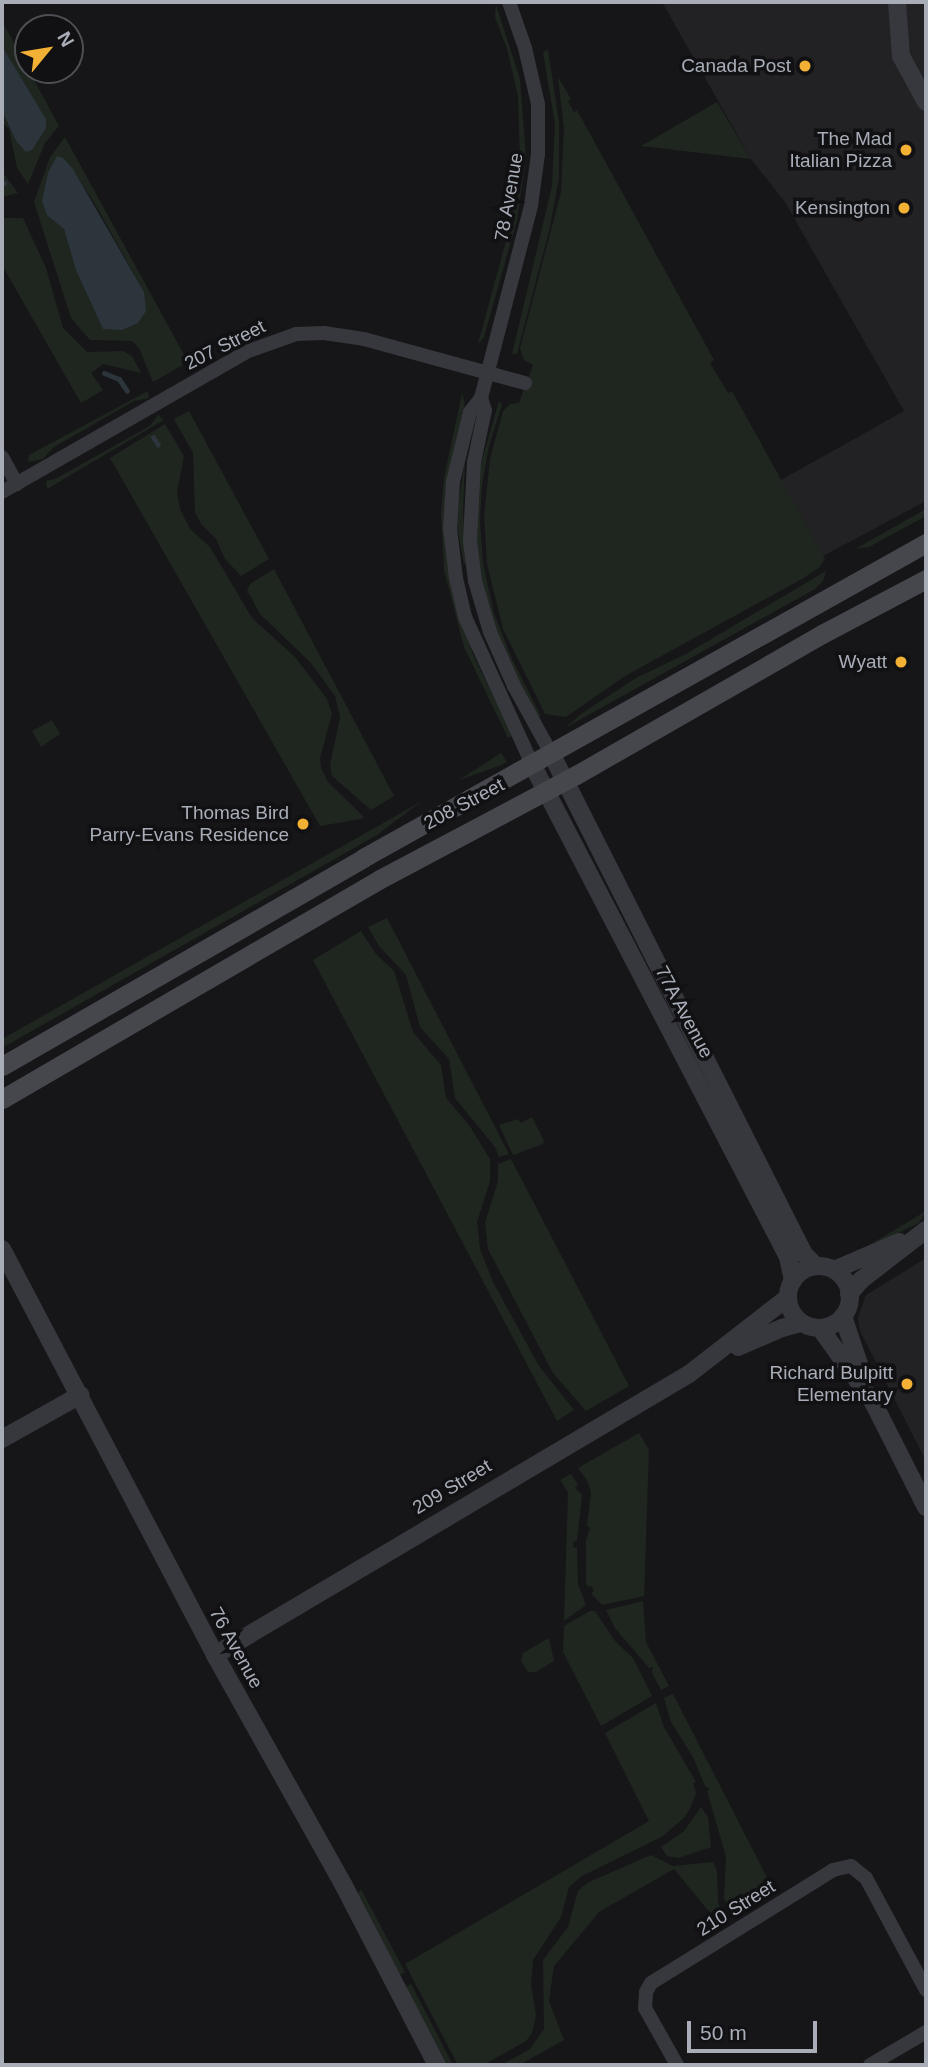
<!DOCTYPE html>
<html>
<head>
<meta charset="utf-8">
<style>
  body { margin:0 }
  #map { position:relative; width:928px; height:2067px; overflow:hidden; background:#161618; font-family:Arial,sans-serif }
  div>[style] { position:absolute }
  .built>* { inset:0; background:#222225 }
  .green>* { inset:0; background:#1e261f }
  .water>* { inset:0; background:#2c353c }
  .stream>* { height:5px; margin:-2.5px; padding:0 2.5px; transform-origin:2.5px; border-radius:2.5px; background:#2c353c }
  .minor>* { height:14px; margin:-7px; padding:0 7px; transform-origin:7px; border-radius:7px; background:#37383d }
  .tertiary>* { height:18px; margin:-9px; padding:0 9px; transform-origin:9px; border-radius:9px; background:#37383d }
  .tertiary>.ring { margin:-9px; padding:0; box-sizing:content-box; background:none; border:18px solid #37383d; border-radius:50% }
  .secondary>* { height:19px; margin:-9.5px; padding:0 9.5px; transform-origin:9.5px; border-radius:9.5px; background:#45474d }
  .dots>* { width:19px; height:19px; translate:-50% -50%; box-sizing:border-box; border:4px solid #111113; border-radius:50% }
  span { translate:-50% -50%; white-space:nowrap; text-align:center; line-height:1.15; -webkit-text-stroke:7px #111113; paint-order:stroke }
  .poi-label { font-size:19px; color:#a8adb8 }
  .right { translate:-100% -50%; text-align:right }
  .street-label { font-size:19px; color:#a8adb8 }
  .frame { position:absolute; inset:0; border:4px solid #a8adb8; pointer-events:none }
  .north { position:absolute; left:14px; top:14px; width:70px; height:70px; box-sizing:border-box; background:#111113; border:2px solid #4d4f55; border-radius:50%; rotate:60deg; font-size:19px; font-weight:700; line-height:28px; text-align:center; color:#a8adb8 }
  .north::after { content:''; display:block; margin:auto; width:24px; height:32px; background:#f2b134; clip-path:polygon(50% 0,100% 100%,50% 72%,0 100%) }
  .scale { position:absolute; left:687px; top:2021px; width:130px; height:32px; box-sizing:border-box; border:4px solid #a8adb8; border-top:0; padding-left:9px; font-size:21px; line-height:24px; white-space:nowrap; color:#a8adb8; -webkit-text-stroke:5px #111113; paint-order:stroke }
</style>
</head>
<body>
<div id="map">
  <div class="built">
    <div style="clip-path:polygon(662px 2px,926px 2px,926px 501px,823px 556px,781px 480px,904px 411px,785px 202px,751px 159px)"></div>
    <div style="clip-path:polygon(926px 1258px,926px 1461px,860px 1331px,858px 1317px,866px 1295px)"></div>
  </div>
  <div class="green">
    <div style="clip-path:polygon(496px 5px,520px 79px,526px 157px,517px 220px,484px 337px,478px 344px,512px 219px,520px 162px,518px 96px,507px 49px,495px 17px)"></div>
    <div style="clip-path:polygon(2px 21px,59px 126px,45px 143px,28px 184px,17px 168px,9px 129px,2px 122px,2px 112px,16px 141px,33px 145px,46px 128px,46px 119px,2px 46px)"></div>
    <div style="clip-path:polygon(548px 50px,559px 122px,559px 177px,550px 227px,517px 354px,512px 354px,552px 186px,555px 124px,543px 52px)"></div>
    <div style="clip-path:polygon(558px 77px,571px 99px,568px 101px,574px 112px,577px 110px,714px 360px,710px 363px,728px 393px,732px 391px,825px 559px,820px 567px,802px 579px,625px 676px,566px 717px,545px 714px,503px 629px,487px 564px,484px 515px,490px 459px,503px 411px,510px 404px,519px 403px,533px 365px,524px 360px,520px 348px,561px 192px,564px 129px)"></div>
    <div style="clip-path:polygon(717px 102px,751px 159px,641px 146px)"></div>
    <div style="clip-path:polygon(evenodd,65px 137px,188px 362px,153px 382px,139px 348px,132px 341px,90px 340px,71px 318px,34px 202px,50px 157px,65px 137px,73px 170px,95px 204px,144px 292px,85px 288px,64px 229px,73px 170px)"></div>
    <div style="clip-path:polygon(2px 166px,4px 174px,18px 193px,2px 197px)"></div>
    <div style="clip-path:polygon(2px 218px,23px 218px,46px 268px,63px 328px,87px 352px,123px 351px,132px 356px,141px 373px,103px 364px,91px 373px,103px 390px,81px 403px,2px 265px)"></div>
    <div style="clip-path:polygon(148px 391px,149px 398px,134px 401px,54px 447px,43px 459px,28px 462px,29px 455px)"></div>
    <div style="clip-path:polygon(462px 393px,465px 403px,451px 461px,458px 612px,474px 657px,511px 731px,512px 736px,508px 738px,464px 647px,444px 570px,441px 513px,444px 478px)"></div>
    <div style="clip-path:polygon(499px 401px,502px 405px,489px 446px,482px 485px,480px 522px,483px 563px,494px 613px,512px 659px,541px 716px,536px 718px,507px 662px,482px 587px,475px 531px,479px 470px)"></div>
    <div style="clip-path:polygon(189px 411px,269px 559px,241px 576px,225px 559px,216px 539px,201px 524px,195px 512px,193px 453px,174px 419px)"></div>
    <div style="clip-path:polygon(158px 415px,164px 420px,47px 489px,46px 481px,55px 479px,150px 426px)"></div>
    <div style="clip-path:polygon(165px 424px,184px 456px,177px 492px,180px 509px,190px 529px,210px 547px,252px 618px,295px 657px,327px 699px,332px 714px,320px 758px,321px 768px,328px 782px,364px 817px,361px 819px,320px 826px,110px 458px)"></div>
    <div style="clip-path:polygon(465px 460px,463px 513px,467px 563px,464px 564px,456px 520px)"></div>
    <div style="clip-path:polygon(926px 509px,926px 516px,869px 547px,855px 549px)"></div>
    <div style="clip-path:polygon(274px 569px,394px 796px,371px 810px,332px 776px,330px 765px,340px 717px,335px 696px,311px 663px,260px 614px,247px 590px,250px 584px)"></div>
    <div style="clip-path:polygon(826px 571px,823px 581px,815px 589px,565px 728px,581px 714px,636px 678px,686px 654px)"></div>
    <div style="clip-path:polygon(52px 720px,60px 734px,41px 747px,32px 731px)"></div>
    <div style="clip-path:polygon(501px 753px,507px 762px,502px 765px,459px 780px)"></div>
    <div style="clip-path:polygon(422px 801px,377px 835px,2px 1048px,2px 1039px)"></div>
    <div style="clip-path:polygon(387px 918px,509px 1154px,499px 1157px,495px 1147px,455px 1098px,449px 1059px,420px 1027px,406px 975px,379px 946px,368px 927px)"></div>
    <div style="clip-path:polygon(361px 931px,376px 954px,394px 971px,413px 1032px,441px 1065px,446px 1098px,469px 1125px,490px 1159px,490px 1181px,477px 1222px,480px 1249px,493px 1282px,539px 1366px,574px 1410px,557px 1421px,313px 960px)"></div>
    <div style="clip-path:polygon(532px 1117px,544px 1141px,543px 1144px,513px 1155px,499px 1125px,518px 1119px,521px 1123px)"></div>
    <div style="clip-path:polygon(511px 1159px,629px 1386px,586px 1411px,553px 1373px,488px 1249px,485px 1223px,498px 1181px,498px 1164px)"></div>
    <div style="clip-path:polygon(926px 1211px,919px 1223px,856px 1253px)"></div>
    <div style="clip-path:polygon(639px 1433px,649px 1450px,644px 1596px,602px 1605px,591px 1593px,594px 1591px,592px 1586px,588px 1587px,586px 1583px,586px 1540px,590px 1528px,587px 1526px,591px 1493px,588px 1482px,578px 1468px)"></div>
    <div style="clip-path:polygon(571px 1474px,578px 1485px,575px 1488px,582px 1495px,577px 1541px,573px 1542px,573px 1547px,577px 1548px,578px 1584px,586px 1605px,564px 1621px,568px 1492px,560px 1480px)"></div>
    <div style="clip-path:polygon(643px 1601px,646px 1642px,669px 1686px,661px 1690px,652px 1673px,653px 1667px,649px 1668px,615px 1628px,606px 1610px)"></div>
    <div style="clip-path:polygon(590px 1611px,595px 1611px,615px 1641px,633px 1658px,652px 1696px,601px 1726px,563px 1652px,564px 1626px)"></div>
    <div style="clip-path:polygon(549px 1638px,554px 1661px,536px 1672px,528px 1672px,521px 1661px,523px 1653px)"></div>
    <div style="clip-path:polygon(673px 1694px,774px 1891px,733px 1916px,724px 1898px,726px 1857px,707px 1791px,710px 1789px,705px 1786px,693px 1757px,671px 1722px,664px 1698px)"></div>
    <div style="clip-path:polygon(656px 1703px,664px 1727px,696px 1782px,693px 1783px,696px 1793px,691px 1806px,685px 1817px,663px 1836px,582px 1876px,569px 1887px,561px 1917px,533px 1960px,531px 1984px,536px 2016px,532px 2033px,526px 2041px,483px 2065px,458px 2065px,405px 1964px,649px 1821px,605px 1733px)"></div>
    <div style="clip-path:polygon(701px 1807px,708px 1817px,711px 1847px,678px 1858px,667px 1856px,661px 1847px,684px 1831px)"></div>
    <div style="clip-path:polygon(651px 1855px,673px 1866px,713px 1862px,717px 1871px,718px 1902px,722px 1914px,714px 1918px,674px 1869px,599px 1912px,554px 1966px,549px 2001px,564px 2040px,519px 2065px,501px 2065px,530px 2049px,544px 2029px,543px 1960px,568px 1927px,578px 1891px,587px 1883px)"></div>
    <div style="clip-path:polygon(361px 1889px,405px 1972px,400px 1975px,358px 1893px)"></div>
    <div style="clip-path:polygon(411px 1984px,453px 2065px,447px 2065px,406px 1987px)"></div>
  </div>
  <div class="water">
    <div style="clip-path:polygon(2px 46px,46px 119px,46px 128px,32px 150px,26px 152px,16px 141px,2px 111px)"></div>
    <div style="clip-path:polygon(57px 156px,63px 158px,73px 169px,144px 292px,146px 311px,138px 323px,122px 330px,103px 329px,76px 270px,64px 229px,47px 215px,42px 201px,48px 173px)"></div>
  </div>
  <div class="stream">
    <div style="left:2px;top:183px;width:2px"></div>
    <div style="left:104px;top:373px;width:16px;rotate:22deg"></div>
    <div style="left:119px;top:379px;width:14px;rotate:56deg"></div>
    <div style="left:153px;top:437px;width:9px;rotate:58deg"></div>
  </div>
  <div class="minor">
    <div style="left:509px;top:2px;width:49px;rotate:70.8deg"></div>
    <div style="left:525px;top:48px;width:57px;rotate:76.9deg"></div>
    <div style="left:538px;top:104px;width:50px;rotate:90deg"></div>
    <div style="left:538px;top:154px;width:52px;rotate:97.7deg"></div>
    <div style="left:531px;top:206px;width:198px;rotate:104.6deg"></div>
    <div style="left:481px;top:398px;width:13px;rotate:72deg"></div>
    <div style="left:485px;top:410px;width:53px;rotate:101.9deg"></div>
    <div style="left:474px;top:462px;width:79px;rotate:92.9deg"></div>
    <div style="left:470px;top:541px;width:40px;rotate:82.9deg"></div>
    <div style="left:475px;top:581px;width:53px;rotate:73.6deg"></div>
    <div style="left:490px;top:632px;width:59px;rotate:66deg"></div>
    <div style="left:514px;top:686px;width:79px;rotate:61.2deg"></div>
    <div style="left:481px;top:398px;width:18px;rotate:128deg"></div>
    <div style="left:470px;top:412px;width:72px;rotate:103.7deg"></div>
    <div style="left:453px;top:482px;width:46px;rotate:93.7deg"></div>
    <div style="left:450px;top:528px;width:50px;rotate:83.2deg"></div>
    <div style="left:456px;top:578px;width:40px;rotate:77deg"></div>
    <div style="left:465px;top:617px;width:164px;rotate:65.5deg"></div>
    <div style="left:2px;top:457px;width:31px;rotate:61deg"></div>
    <div style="left:2px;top:492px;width:281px;rotate:-29.8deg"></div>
    <div style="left:246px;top:352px;width:53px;rotate:-19.8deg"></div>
    <div style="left:296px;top:334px;width:28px;rotate:-2deg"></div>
    <div style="left:324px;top:333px;width:40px;rotate:8.5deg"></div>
    <div style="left:364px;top:339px;width:167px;rotate:15.3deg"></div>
    <div style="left:677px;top:2065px;width:65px;rotate:-119.3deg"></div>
    <div style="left:645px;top:2008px;width:16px;rotate:-86deg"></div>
    <div style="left:646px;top:1992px;width:10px;rotate:-61deg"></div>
    <div style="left:651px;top:1983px;width:214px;rotate:-31.8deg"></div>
    <div style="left:833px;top:1870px;width:18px;rotate:-13deg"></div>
    <div style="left:851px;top:1866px;width:19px;rotate:39deg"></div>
    <div style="left:866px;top:1878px;width:127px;rotate:61.8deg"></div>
    <div style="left:870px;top:2065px;width:65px;rotate:-30.5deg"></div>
  </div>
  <div class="tertiary">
    <div style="left:897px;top:2px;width:54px;rotate:85.8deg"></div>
    <div style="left:901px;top:56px;width:52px;rotate:61.5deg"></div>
    <div style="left:552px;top:755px;width:559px;rotate:63.21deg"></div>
    <div style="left:804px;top:1254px;width:17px;rotate:45deg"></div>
    <div style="left:533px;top:766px;width:553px;rotate:62.55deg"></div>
    <div style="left:788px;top:1257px;width:24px;rotate:78deg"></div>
    <div style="left:2px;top:1249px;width:458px;rotate:62.3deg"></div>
    <div style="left:215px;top:1655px;width:262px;rotate:60.8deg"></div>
    <div style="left:343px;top:1884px;width:204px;rotate:62.6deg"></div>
    <div class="ring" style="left:788px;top:1266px;width:44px;height:44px"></div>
    <div style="left:834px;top:1270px;width:71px;rotate:-23.3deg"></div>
    <div style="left:849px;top:1294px;width:18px;rotate:-49deg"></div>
    <div style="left:861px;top:1280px;width:82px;rotate:-37.6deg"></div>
    <div style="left:843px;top:1316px;width:63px;rotate:71.6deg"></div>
    <div style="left:820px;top:1328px;width:91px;rotate:54.4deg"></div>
    <div style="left:873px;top:1402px;width:118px;rotate:63.2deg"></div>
    <div style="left:738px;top:1347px;width:48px;rotate:-23.4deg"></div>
    <div style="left:782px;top:1328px;width:20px;rotate:-15deg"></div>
    <div style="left:2px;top:1439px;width:90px;rotate:-29.4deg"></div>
    <div style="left:215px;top:1655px;width:551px;rotate:-30.66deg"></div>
    <div style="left:689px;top:1374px;width:124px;rotate:-37.8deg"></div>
  </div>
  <div class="secondary">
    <div style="left:2px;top:1066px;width:417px;rotate:-29.9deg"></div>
    <div style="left:363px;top:858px;width:645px;rotate:-29.23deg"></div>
    <div style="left:2px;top:1099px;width:437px;rotate:-30.2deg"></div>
    <div style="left:380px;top:879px;width:222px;rotate:-28deg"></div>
    <div style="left:576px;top:775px;width:284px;rotate:-29.8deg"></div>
    <div style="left:822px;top:634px;width:118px;rotate:-27.9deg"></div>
  </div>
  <div class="dots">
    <div style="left:805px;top:66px;background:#f2b134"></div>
    <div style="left:906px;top:150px;background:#f2b134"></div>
    <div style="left:904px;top:208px;background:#f2b134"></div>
    <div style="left:901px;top:662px;background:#f2b134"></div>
    <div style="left:303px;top:824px;background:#f2b134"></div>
    <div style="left:907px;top:1384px;background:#f2b134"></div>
  </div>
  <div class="poi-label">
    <span class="right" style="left:791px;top:66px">Canada Post</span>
    <span class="right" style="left:892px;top:150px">The Mad<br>Italian Pizza</span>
    <span class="right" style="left:890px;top:208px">Kensington</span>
    <span class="right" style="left:887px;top:662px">Wyatt</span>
    <span class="right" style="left:289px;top:824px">Thomas Bird<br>Parry-Evans Residence</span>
    <span class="right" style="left:893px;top:1384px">Richard Bulpitt<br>Elementary</span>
  </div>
  <div class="street-label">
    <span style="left:509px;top:197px;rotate:-80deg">78 Avenue</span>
    <span style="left:225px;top:345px;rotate:-27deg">207 Street</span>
    <span style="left:464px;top:804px;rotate:-28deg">208 Street</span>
    <span style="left:684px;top:1012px;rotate:62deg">77A Avenue</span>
    <span style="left:452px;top:1487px;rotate:-31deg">209 Street</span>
    <span style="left:236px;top:1648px;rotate:61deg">76 Avenue</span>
    <span style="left:736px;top:1908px;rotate:-32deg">210 Street</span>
  </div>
  <div class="frame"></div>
  <div class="north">N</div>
  <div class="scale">50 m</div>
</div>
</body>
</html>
